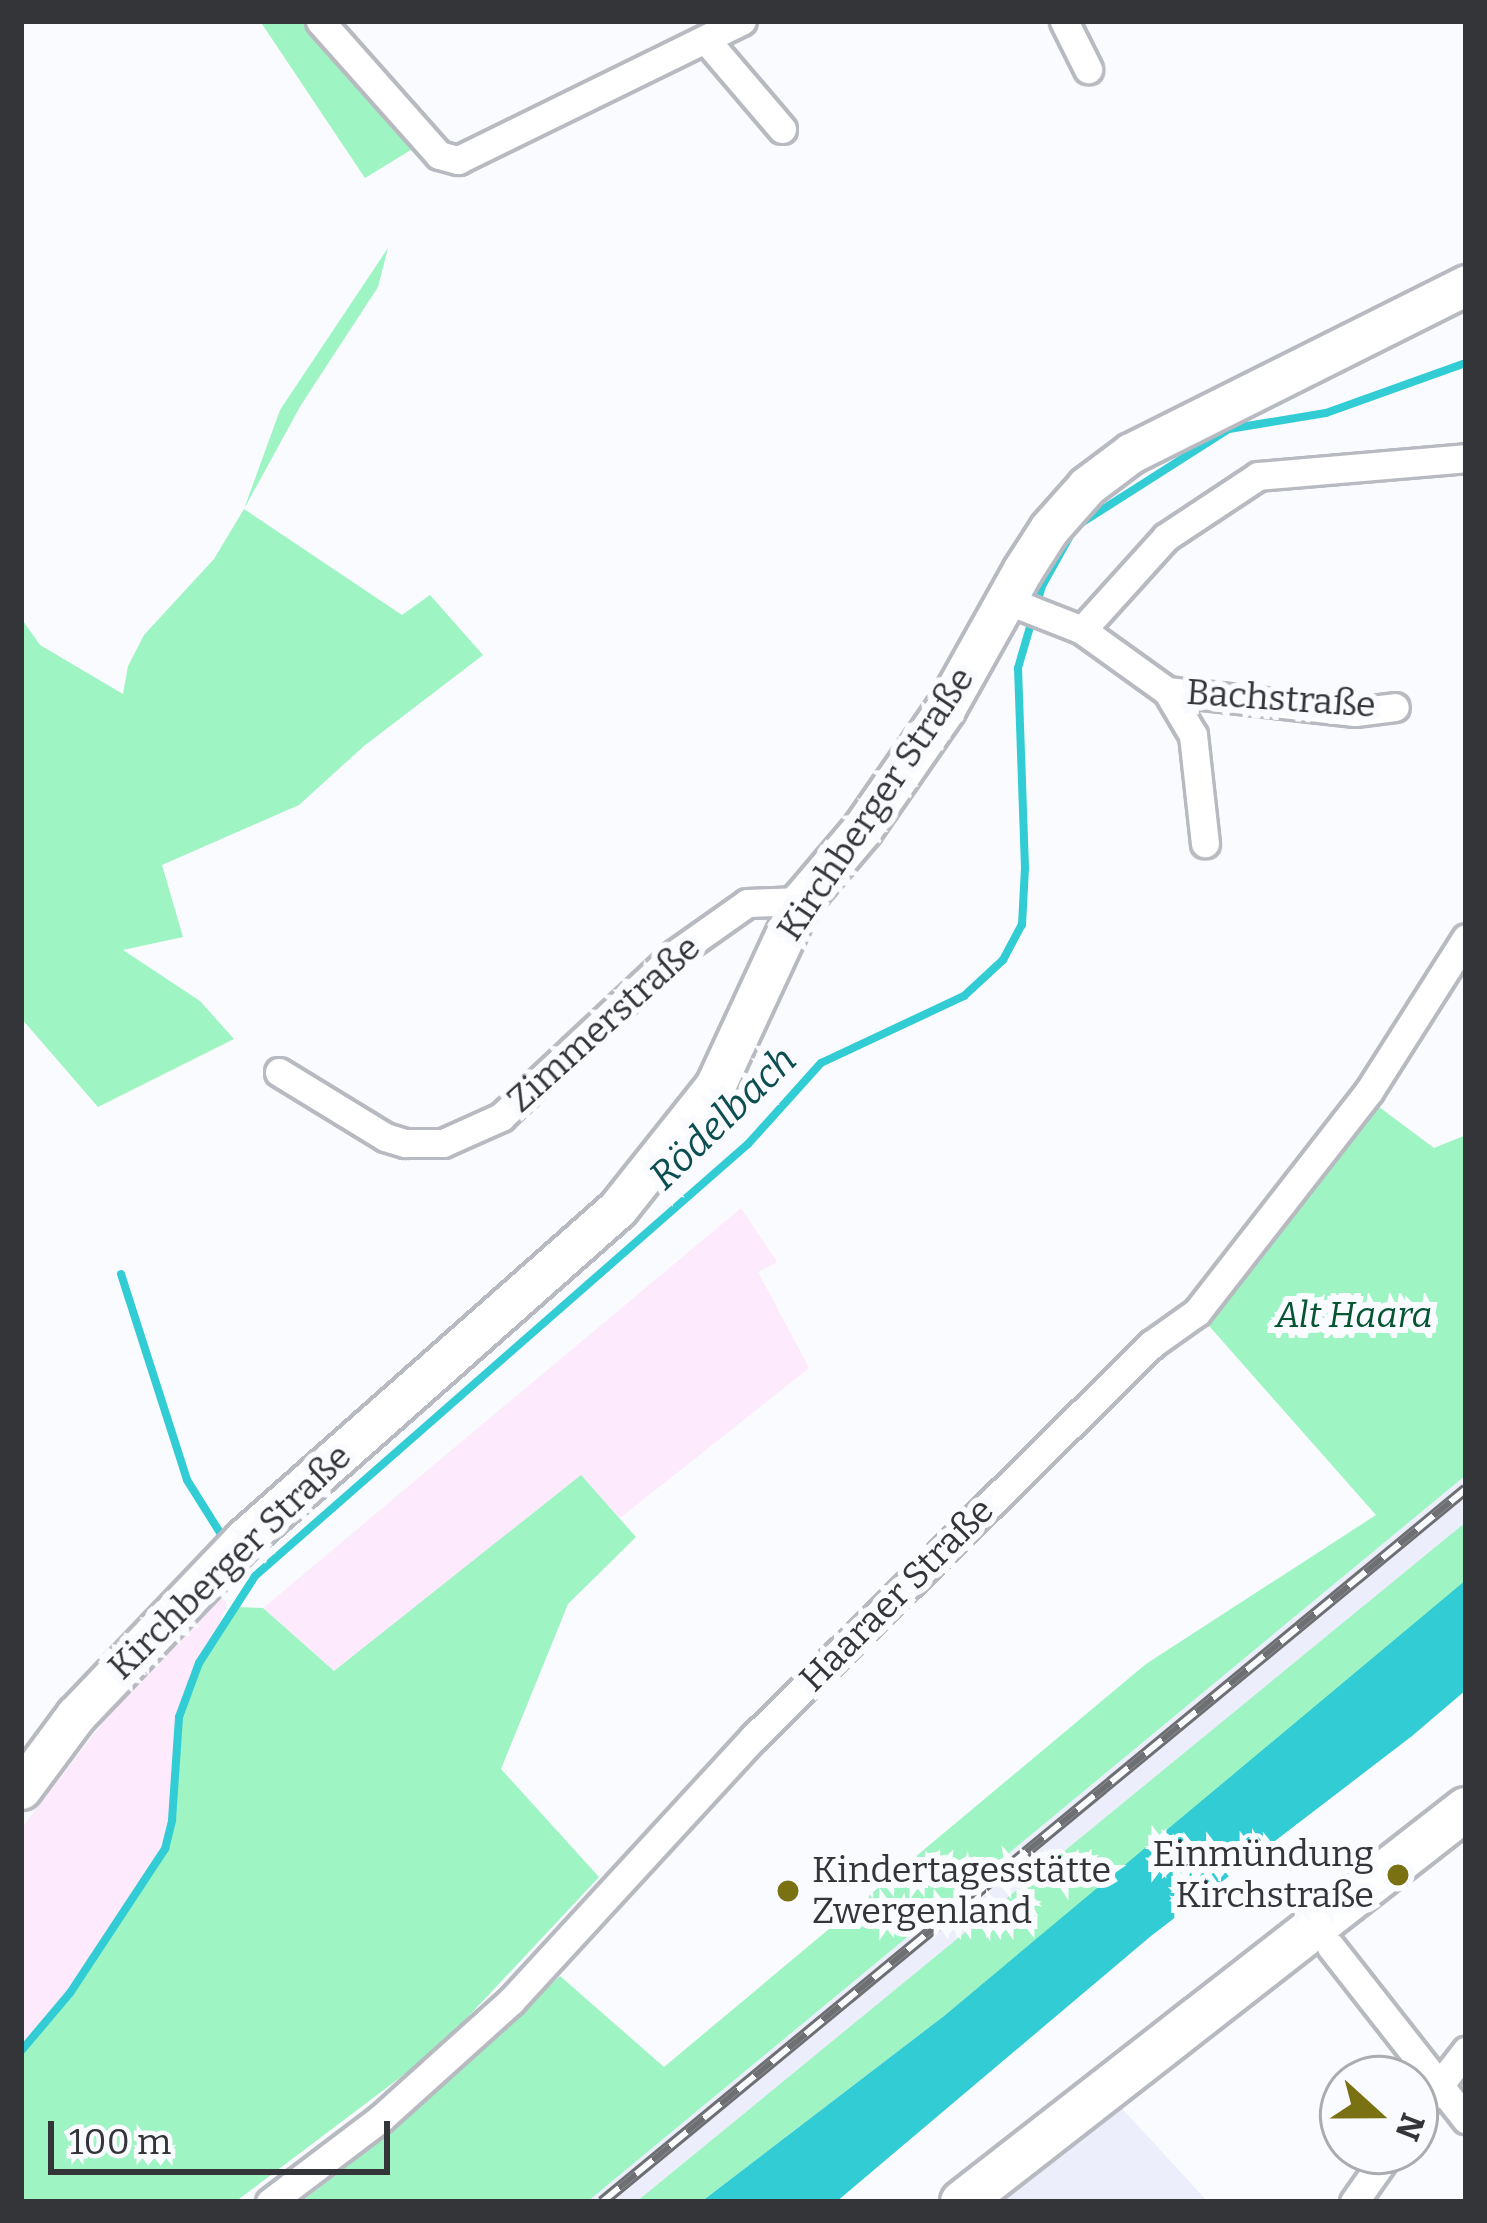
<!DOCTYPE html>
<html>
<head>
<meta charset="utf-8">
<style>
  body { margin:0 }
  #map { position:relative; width:1487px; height:2223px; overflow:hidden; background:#f9fbff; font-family:Bitter,serif }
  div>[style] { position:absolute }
  .built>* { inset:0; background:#eceffb }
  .industrial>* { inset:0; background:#fdeafc }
  .green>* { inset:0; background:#9ef4c2 }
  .water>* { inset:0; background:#31ccd4 }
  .stream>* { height:8px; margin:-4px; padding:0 4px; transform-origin:4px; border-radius:4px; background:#31ccd4 }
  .roads { filter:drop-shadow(3px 0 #b8bac1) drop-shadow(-3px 0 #b8bac1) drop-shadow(0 3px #b8bac1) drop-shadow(0 -3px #b8bac1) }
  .street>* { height:27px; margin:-13.5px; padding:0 13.5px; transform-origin:13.5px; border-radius:13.5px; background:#fff }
  .secondary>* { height:39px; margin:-19.5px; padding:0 19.5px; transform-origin:19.5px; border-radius:19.5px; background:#fff }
  .primary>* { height:42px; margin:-21px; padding:0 21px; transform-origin:21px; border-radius:21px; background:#fff }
  .rail>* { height:12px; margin-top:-6px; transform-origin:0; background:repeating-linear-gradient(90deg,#f9fbff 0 22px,#6e6f73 0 44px); box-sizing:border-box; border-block:3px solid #6e6f73 }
  .dots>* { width:33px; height:33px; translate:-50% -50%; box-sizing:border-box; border:6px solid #f9fbff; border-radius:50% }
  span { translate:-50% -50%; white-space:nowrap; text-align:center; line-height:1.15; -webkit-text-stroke:12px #f9fbff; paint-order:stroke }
  .street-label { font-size:36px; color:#343538 }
  .park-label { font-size:36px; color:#055533; font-style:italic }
  .poi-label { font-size:36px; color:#343538 }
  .right { translate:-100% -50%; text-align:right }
  .left { translate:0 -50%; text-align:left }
  .water-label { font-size:39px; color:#0d4e51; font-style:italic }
  .frame { position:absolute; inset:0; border:24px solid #343538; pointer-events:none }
  .north { position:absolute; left:1319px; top:2055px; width:120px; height:120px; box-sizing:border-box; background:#f9fbff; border:3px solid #aaacaf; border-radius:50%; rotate:111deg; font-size:33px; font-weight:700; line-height:48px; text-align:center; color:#343538 }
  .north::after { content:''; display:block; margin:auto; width:42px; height:54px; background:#7a7112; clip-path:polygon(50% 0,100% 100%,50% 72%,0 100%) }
  .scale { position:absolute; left:48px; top:2121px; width:342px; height:54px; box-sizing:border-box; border:6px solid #343538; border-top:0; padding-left:15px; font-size:36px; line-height:42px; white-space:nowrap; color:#343538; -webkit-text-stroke:9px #f9fbff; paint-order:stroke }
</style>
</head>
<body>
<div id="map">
  <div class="built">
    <div style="clip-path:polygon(1466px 1475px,1466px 1522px,1433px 1551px,636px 2202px,587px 2202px)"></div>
    <div style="clip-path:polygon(1118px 2104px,1208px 2202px,993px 2202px)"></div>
  </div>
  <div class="industrial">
    <div style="clip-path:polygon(741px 1208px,777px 1262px,758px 1272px,809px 1368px,620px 1518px,580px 1476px,334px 1671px,263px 1608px)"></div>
    <div style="clip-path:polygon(224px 1595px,227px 1605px,179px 1717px,172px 1820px,165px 1849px,70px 1993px,21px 2051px,21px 1829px,107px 1717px)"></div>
  </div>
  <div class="green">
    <div style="clip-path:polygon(260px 21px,315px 21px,419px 145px,365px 178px)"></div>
    <div style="clip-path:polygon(388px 248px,378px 287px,301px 405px,244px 509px,402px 615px,430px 595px,483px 655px,364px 746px,299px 805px,162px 865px,183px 937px,123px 950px,200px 1001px,234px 1039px,98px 1107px,21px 1018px,21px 618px,40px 645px,123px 694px,128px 666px,144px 635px,214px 559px,244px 509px,280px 410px)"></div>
    <div style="clip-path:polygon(1375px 1104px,1434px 1148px,1466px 1135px,1466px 1475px,587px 2202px,301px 2202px,395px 2129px,560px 1976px,664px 2067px,1146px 1664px,1376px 1515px,1203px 1319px,1276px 1236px)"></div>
    <div style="clip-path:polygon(581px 1475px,636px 1537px,568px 1604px,501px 1769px,599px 1877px,438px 2049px,235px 2202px,21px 2202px,21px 2051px,70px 1993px,165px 1849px,172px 1820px,179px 1717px,199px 1663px,235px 1607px,263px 1608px,334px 1671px)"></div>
    <div style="clip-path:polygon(1466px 1522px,1466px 1580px,1430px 1614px,944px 2016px,701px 2202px,636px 2202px)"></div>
  </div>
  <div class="water">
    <div style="clip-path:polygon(1466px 1580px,1466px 1690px,1412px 1736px,1151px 1936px,836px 2202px,701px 2202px,944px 2016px)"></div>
  </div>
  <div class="stream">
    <div style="left:121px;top:1274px;width:216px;rotate:72.2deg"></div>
    <div style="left:187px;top:1480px;width:70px;rotate:57.9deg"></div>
    <div style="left:21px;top:2051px;width:76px;rotate:-49.8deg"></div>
    <div style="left:70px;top:1993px;width:173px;rotate:-56.6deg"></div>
    <div style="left:165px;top:1849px;width:30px;rotate:-76deg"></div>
    <div style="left:172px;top:1820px;width:103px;rotate:-86.1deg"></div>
    <div style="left:179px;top:1717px;width:58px;rotate:-69.7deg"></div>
    <div style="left:199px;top:1663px;width:103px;rotate:-57.2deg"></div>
    <div style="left:255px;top:1576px;width:655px;rotate:-41.23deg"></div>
    <div style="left:748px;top:1144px;width:109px;rotate:-48deg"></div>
    <div style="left:821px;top:1063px;width:158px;rotate:-25.1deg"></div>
    <div style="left:964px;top:996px;width:53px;rotate:-42.7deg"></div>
    <div style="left:1003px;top:960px;width:40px;rotate:-62deg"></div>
    <div style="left:1022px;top:925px;width:57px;rotate:-87deg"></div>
    <div style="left:1025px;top:868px;width:200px;rotate:-92deg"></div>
    <div style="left:1018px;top:668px;width:85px;rotate:-73.7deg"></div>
    <div style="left:1042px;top:586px;width:68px;rotate:-60.8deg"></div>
    <div style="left:1075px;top:527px;width:183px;rotate:-32.5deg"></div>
    <div style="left:1229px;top:429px;width:98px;rotate:-9.4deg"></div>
    <div style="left:1326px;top:413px;width:149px;rotate:-19.7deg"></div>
  </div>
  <div class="roads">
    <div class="street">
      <div style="left:320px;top:21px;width:179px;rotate:48.4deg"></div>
      <div style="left:439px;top:155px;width:20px;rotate:15deg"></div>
      <div style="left:458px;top:160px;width:316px;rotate:-26.1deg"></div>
      <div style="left:1064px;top:21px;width:54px;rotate:63.4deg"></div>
      <div style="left:706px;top:40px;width:117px;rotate:49.5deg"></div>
      <div style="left:1006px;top:600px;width:82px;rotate:21.5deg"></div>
      <div style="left:1082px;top:630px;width:105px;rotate:35.7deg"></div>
      <div style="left:1167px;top:691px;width:189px;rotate:6.4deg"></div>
      <div style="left:1355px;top:712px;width:40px;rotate:-7.1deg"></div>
      <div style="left:1082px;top:630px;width:125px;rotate:-47.9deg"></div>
      <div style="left:1166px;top:537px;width:110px;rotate:-33.5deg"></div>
      <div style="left:1258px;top:476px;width:209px;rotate:-4.9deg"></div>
      <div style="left:1167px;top:691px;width:51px;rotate:59.4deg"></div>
      <div style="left:1193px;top:735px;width:109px;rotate:83.7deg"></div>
      <div style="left:279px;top:1072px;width:124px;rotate:31.5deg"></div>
      <div style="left:385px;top:1137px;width:21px;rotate:17deg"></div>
      <div style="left:405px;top:1143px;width:38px"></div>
      <div style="left:443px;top:1143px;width:64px;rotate:-24.1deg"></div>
      <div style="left:501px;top:1117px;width:238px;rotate:-43.1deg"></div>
      <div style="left:675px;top:954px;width:88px;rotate:-35.3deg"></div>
      <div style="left:747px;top:903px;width:54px;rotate:-2.1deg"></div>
      <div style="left:1331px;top:1947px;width:219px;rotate:51.9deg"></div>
      <div style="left:1415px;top:2116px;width:83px;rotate:-51.9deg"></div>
      <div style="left:270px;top:2202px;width:139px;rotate:-37.1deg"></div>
      <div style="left:381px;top:2118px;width:175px;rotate:-42deg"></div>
      <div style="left:511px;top:2001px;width:359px;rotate:-47.4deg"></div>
      <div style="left:754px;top:1737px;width:559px;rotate:-44.64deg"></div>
      <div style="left:1152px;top:1344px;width:55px;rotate:-35.4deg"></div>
      <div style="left:1197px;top:1312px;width:280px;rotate:-52.1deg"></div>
      <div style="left:1369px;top:1091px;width:181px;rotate:-57.6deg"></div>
      <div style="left:1354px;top:2202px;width:62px;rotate:-54.8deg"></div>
    </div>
    <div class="secondary">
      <div style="left:21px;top:1789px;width:92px;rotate:-53.4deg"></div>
      <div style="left:76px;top:1715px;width:243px;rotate:-46.3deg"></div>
      <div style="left:244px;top:1539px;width:499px;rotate:-41.5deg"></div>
      <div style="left:618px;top:1208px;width:156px;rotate:-51.5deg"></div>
      <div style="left:715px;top:1086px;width:204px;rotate:-65.1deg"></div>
      <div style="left:801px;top:901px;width:94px;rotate:-49.7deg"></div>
      <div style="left:862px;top:829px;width:146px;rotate:-55.3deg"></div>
      <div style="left:945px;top:709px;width:158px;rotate:-60.8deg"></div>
      <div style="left:1022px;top:571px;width:50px;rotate:-57.3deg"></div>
      <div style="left:1049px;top:529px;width:57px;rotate:-48.5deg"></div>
      <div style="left:1087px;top:486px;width:55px;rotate:-36.9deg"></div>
      <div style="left:1131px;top:453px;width:375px;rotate:-26.6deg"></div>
    </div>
    <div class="primary">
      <div style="left:962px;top:2202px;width:639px;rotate:-37.95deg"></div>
    </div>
  </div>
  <div class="rail">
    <div style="left:602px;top:2202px;width:1120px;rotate:-39.53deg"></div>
  </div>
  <div class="dots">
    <div style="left:1398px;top:1875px;background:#7a7112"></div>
    <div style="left:788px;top:1891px;background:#7a7112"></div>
  </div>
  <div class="street-label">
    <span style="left:1281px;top:699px;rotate:4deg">Bachstraße</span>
    <span style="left:876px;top:804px;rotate:-56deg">Kirchberger Straße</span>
    <span style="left:604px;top:1024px;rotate:-42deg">Zimmerstraße</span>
    <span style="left:230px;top:1562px;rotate:-44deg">Kirchberger Straße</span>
    <span style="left:897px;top:1595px;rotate:-45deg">Haaraer Straße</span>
  </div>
  <div class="park-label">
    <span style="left:1354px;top:1316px">Alt Haara</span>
  </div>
  <div class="poi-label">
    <span class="right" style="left:1374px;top:1875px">Einmündung<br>Kirchstraße</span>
    <span class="left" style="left:812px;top:1891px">Kindertagesstätte<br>Zwergenland</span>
  </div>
  <div class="water-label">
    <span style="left:723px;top:1118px;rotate:-44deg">Rödelbach</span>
  </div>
  <div class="frame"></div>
  <div class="north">N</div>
  <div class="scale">100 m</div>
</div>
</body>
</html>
